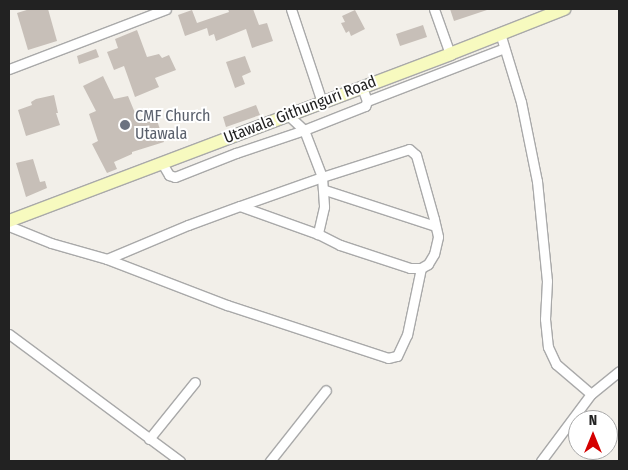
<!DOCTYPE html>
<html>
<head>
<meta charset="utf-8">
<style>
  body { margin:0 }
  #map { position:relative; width:628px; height:470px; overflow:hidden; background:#f2efe9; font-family:"Fira Sans Condensed",sans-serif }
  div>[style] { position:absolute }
  .building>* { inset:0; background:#c7bfb8 }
  .roads { filter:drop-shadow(1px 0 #a9a9a9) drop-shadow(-1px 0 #a9a9a9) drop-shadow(0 1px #a9a9a9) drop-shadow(0 -1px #a9a9a9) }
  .street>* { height:9px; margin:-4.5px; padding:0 4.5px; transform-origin:4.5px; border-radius:4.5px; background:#fff }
  .secondary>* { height:12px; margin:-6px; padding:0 6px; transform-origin:6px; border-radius:6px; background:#f7fabf }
  .dots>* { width:14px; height:14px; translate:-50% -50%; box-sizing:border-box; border:2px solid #fff; border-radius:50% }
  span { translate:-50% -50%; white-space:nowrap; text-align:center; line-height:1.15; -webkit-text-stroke:4px #fff; paint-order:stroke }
  .street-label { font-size:16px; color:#222 }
  .worship-label { font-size:16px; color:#5b616d }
  .left { translate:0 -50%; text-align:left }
  .frame { position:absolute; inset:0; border:10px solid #222; pointer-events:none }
  .north { position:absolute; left:568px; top:410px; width:50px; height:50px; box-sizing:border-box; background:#fff; border:1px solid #a7a7a7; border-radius:50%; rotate:0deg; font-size:14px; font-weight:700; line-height:20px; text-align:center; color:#222 }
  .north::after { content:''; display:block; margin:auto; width:18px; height:22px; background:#d40000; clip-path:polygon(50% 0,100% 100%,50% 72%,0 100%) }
</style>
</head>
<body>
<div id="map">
  <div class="building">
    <div style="clip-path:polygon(30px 9px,48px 9px,57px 41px,28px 50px,17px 13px)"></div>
    <div style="clip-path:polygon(228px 9px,253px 9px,259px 25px,267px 23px,273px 41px,252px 48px,246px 29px,216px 41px,214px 34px,209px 36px,207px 28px,185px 36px,178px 15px,192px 10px,197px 23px,229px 12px)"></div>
    <div style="clip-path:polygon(450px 9px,486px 9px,487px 10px,454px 21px)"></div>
    <div style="clip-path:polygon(355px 10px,365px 29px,351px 36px,349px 31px,346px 33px,341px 23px,345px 22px,342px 16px)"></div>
    <div style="clip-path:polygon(423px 25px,427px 37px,400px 46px,396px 34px)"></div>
    <div style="clip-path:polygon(137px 30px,147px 57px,159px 54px,162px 58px,169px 55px,176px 70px,155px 78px,159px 87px,135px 97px,124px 66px,114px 70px,107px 52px,118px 48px,115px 39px)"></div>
    <div style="clip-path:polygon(96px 49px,99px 57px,79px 64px,77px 56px)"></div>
    <div style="clip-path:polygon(245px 56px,251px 72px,242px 76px,245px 84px,235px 88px,226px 62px)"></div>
    <div style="clip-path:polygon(103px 76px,114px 99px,128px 96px,138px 120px,155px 114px,164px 142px,132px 152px,132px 154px,114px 162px,117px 169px,107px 173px,92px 144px,98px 141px,89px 114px,96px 111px,83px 86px)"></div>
    <div style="clip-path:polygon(54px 95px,58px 113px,56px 113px,60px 125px,26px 136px,18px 110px,32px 105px,31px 102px,36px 99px)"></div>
    <div style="clip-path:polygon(256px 105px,260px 115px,226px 127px,223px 117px)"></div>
    <div style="clip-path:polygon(33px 159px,40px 182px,45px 181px,47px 188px,26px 197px,16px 163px)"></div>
  </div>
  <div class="roads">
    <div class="street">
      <div style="left:291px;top:9px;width:98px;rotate:71.6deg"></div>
      <div style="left:434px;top:9px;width:48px;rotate:70.4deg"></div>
      <div style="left:500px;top:33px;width:72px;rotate:73.1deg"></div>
      <div style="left:521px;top:102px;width:81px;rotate:78.6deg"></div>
      <div style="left:537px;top:181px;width:100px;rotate:84.3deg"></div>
      <div style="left:547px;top:281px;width:38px;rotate:93deg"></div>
      <div style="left:545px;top:319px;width:28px;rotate:84deg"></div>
      <div style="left:548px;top:347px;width:19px;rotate:65deg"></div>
      <div style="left:556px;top:364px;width:46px;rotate:40.6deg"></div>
      <div style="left:9px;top:69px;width:168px;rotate:-20.9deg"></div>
      <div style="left:367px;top:101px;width:147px;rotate:-21.1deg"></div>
      <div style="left:288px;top:115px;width:22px;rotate:43deg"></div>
      <div style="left:304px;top:130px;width:50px;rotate:69deg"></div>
      <div style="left:322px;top:177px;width:30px;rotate:86deg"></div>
      <div style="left:324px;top:207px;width:28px;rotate:103deg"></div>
      <div style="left:162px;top:163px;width:14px;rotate:60deg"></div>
      <div style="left:169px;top:175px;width:6px;rotate:18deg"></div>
      <div style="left:175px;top:177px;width:66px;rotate:-21.5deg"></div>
      <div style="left:236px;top:153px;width:72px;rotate:-18.7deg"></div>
      <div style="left:304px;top:130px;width:66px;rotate:-21.5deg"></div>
      <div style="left:365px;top:106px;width:5px;rotate:-68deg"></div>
      <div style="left:367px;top:101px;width:15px;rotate:-110deg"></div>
      <div style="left:325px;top:190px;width:116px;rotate:18.1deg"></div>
      <div style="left:9px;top:226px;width:45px;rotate:22deg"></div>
      <div style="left:51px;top:243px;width:58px;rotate:15.9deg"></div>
      <div style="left:107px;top:259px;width:129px;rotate:21deg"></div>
      <div style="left:227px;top:305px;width:169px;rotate:18.2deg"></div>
      <div style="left:388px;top:358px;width:9px;rotate:-13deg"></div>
      <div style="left:397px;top:356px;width:23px;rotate:-65deg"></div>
      <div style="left:407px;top:335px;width:68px;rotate:-78.2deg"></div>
      <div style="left:107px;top:259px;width:88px;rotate:-22.8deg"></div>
      <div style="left:188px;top:225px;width:55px;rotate:-20.1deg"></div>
      <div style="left:240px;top:206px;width:87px;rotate:-19.5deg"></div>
      <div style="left:322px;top:177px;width:91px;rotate:-17.8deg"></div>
      <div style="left:409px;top:149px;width:9px;rotate:41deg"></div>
      <div style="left:416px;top:155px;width:66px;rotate:74.3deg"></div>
      <div style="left:434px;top:219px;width:18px;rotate:77deg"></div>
      <div style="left:438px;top:237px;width:17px;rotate:103deg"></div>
      <div style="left:434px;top:254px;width:12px;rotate:121deg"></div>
      <div style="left:428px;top:264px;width:8px;rotate:150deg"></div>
      <div style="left:421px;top:268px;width:11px;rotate:180deg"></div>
      <div style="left:410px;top:268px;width:74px;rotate:-161.8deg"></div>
      <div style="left:340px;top:245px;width:25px;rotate:-153deg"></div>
      <div style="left:318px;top:234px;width:83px;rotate:-160.3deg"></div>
      <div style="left:9px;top:334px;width:213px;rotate:36.6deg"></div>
      <div style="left:149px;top:439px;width:73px;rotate:-51.1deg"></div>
      <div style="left:270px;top:461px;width:90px;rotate:-51.7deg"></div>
      <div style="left:541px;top:461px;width:84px;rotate:-53.3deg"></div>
      <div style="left:591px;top:394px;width:36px;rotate:-39deg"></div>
    </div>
    <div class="secondary">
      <div style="left:9px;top:221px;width:472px;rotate:-20.7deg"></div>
      <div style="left:450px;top:54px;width:123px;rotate:-21.5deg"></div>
    </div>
  </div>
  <div class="dots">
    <div style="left:125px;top:125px;background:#6b7280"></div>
  </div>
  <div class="street-label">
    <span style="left:300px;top:110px;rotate:-21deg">Utawala Githunguri Road</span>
  </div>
  <div class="worship-label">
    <span class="left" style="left:135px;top:125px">CMF Church<br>Utawala</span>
  </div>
  <div class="frame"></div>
  <div class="north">N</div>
</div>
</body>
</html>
